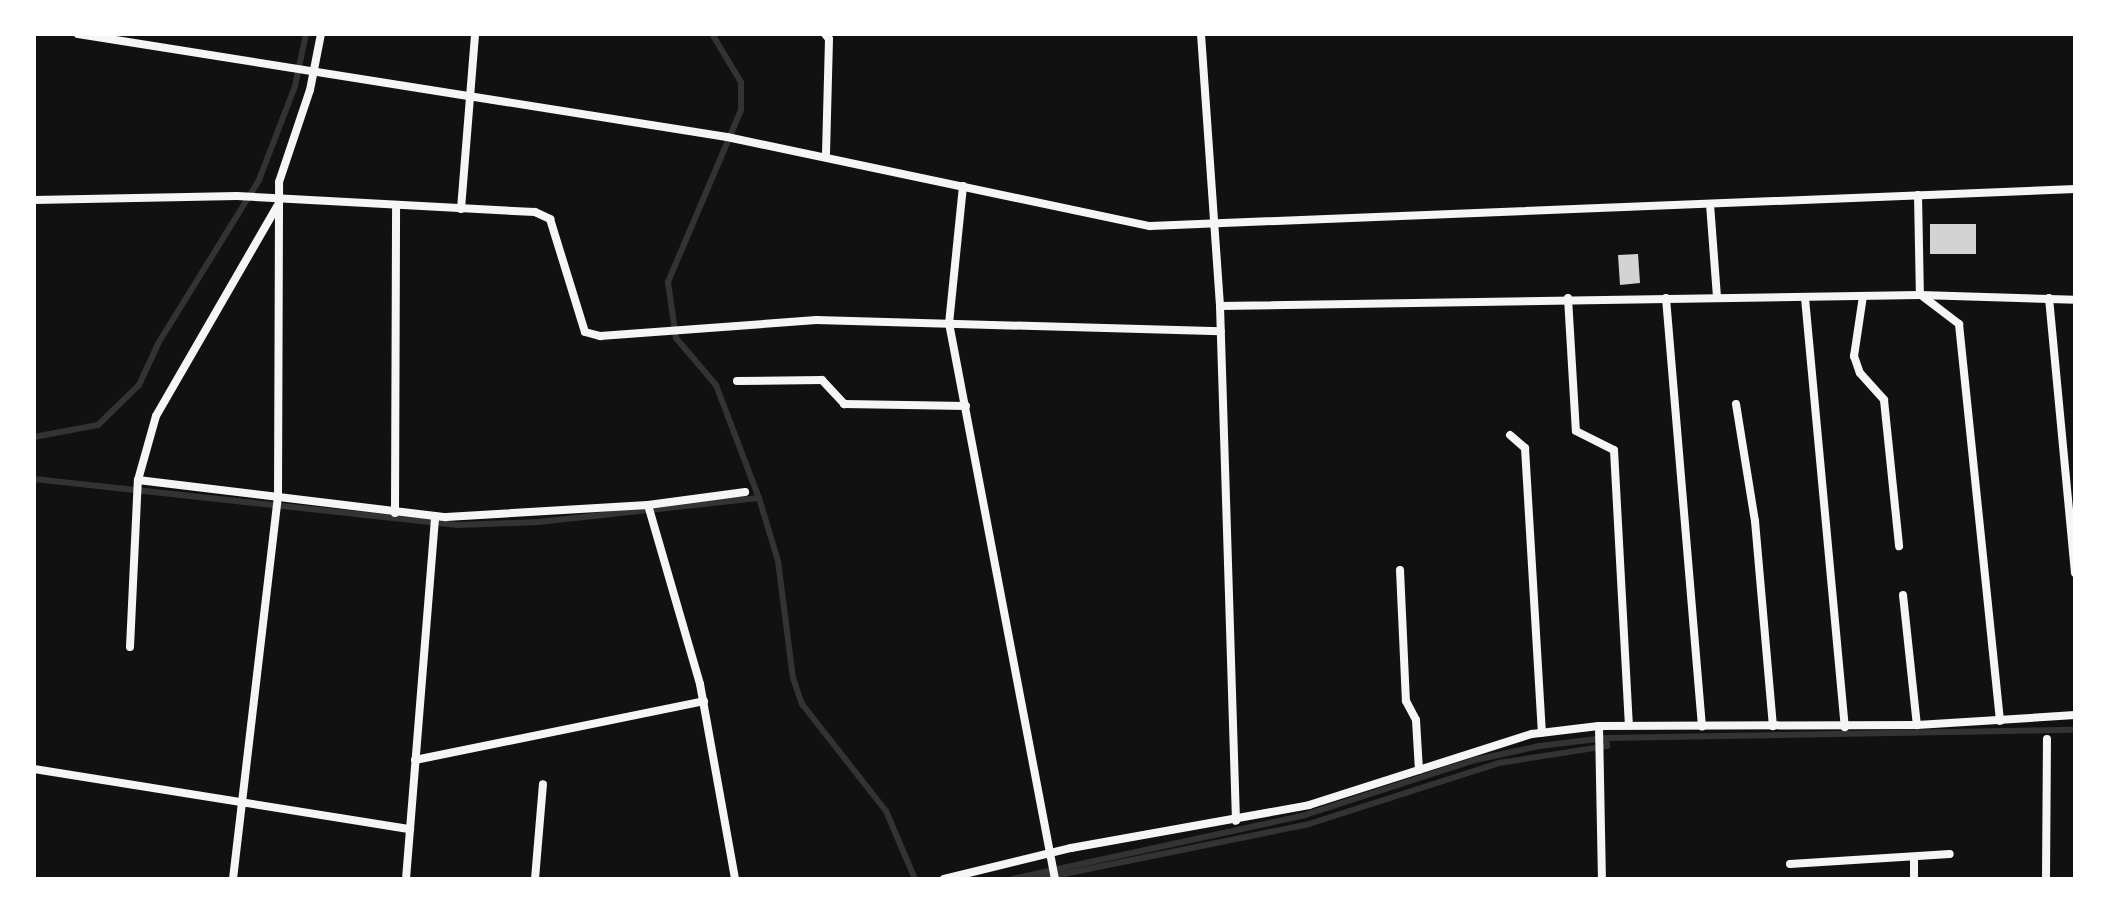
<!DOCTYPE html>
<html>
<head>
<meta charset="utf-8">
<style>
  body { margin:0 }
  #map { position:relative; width:2109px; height:913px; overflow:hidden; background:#111; font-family:"Open Sans",sans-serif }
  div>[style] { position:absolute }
  .stream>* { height:6px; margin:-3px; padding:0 3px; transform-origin:3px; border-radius:3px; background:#333 }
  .building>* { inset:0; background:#d3d3d3 }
  .minor>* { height:8px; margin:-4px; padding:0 4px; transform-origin:4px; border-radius:4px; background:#f5f5f5 }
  span { translate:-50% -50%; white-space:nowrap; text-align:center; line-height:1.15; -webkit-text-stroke:8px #fff; paint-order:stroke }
  .frame { position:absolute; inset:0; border:36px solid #fff; pointer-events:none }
</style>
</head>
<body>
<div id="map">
  <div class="stream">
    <div style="left:712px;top:34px;width:56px;rotate:58.9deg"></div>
    <div style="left:741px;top:82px;width:28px;rotate:90deg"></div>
    <div style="left:741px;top:110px;width:187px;rotate:113deg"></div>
    <div style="left:668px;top:282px;width:57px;rotate:81.9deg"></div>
    <div style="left:676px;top:338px;width:62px;rotate:49.6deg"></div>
    <div style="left:716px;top:385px;width:121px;rotate:69.2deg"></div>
    <div style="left:759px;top:498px;width:66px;rotate:73.2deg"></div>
    <div style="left:778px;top:561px;width:118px;rotate:82.7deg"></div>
    <div style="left:793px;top:678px;width:28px;rotate:71deg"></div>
    <div style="left:802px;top:704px;width:136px;rotate:51.9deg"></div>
    <div style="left:886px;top:811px;width:74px;rotate:66.9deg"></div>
    <div style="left:34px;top:437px;width:65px;rotate:-10.6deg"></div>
    <div style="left:98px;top:425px;width:57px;rotate:-44.3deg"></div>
    <div style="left:139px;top:385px;width:47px;rotate:-65.1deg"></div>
    <div style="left:159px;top:342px;width:190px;rotate:-58.3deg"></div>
    <div style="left:259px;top:180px;width:101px;rotate:-69deg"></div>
    <div style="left:295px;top:86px;width:53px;rotate:-78.1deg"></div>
    <div style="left:34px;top:479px;width:426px;rotate:6.2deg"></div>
    <div style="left:458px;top:525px;width:80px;rotate:-2.1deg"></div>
    <div style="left:538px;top:522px;width:222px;rotate:-6.2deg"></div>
    <div style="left:1012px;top:879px;width:300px;rotate:-12.3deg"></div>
    <div style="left:1305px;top:815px;width:179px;rotate:-17.9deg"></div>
    <div style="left:1475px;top:760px;width:66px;rotate:-12.3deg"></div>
    <div style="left:1539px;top:746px;width:67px;rotate:-6.8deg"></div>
    <div style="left:1606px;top:738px;width:469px;rotate:-1deg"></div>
    <div style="left:1039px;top:879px;width:276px;rotate:-11.5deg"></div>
    <div style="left:1309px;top:824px;width:200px;rotate:-17.8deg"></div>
    <div style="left:1499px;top:763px;width:109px;rotate:-8.9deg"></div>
    <div style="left:1607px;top:746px;width:8px;rotate:-97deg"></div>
  </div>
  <div class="building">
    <div style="clip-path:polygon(1930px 224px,1976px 224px,1976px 254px,1930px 254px)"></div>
    <div style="clip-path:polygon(1638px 254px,1640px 283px,1620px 285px,1618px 255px)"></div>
  </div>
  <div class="minor">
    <div style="left:78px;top:34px;width:657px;rotate:9.02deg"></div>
    <div style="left:727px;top:137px;width:432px;rotate:11.9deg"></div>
    <div style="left:1150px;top:226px;width:926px;rotate:-2.29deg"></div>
    <div style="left:825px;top:34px;width:6px;rotate:51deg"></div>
    <div style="left:829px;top:39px;width:117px;rotate:91.5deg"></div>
    <div style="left:1201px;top:34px;width:273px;rotate:86deg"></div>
    <div style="left:1220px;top:306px;width:515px;rotate:88.22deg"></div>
    <div style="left:963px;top:186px;width:138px;rotate:95.8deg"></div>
    <div style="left:949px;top:323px;width:566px;rotate:79.21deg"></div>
    <div style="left:1918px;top:195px;width:100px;rotate:88.9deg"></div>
    <div style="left:34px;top:200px;width:203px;rotate:-1.1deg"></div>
    <div style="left:237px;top:196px;width:298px;rotate:3.1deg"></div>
    <div style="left:535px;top:212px;width:17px;rotate:25deg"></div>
    <div style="left:550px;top:219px;width:118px;rotate:72.8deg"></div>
    <div style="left:585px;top:332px;width:16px;rotate:15deg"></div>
    <div style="left:600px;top:336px;width:217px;rotate:-4.2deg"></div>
    <div style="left:816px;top:320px;width:405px;rotate:1.6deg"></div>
    <div style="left:1710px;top:204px;width:94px;rotate:85.7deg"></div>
    <div style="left:461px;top:209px;width:176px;rotate:-85.4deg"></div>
    <div style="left:1921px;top:295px;width:48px;rotate:37.3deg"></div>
    <div style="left:1959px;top:324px;width:399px;rotate:84.1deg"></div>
    <div style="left:1863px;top:296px;width:61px;rotate:98.5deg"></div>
    <div style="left:1854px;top:356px;width:18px;rotate:71deg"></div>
    <div style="left:1860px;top:373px;width:36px;rotate:48deg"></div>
    <div style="left:1884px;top:400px;width:147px;rotate:84.1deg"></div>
    <div style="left:1568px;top:298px;width:133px;rotate:86.6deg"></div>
    <div style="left:1576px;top:431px;width:42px;rotate:26.6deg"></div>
    <div style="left:1614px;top:450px;width:276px;rotate:86.9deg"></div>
    <div style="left:1666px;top:298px;width:430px;rotate:85.2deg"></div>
    <div style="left:1805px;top:298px;width:431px;rotate:84.7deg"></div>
    <div style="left:2049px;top:298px;width:276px;rotate:84.6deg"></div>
    <div style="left:1220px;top:306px;width:700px;rotate:-0.9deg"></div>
    <div style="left:1920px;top:295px;width:155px;rotate:1.8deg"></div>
    <div style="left:737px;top:381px;width:85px;rotate:-0.7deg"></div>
    <div style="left:822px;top:380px;width:33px;rotate:47deg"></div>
    <div style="left:844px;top:404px;width:122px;rotate:0.9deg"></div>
    <div style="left:1736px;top:404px;width:119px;rotate:80.8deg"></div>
    <div style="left:1755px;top:521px;width:206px;rotate:85deg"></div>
    <div style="left:1510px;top:435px;width:20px;rotate:41deg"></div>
    <div style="left:1525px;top:448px;width:285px;rotate:86.6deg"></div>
    <div style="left:138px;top:480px;width:310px;rotate:6.9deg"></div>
    <div style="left:446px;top:517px;width:202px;rotate:-3.4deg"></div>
    <div style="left:648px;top:505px;width:98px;rotate:-7.6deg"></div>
    <div style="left:648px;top:505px;width:186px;rotate:73.8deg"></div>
    <div style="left:700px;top:684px;width:198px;rotate:79.8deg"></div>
    <div style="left:395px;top:513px;width:306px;rotate:-89.8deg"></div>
    <div style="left:1400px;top:570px;width:131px;rotate:87.4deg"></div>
    <div style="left:1406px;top:701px;width:21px;rotate:62deg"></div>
    <div style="left:1416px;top:720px;width:50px;rotate:86.6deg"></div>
    <div style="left:1903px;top:595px;width:131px;rotate:83.9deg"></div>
    <div style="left:130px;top:647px;width:167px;rotate:-87.3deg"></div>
    <div style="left:138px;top:480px;width:66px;rotate:-74.3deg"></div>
    <div style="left:156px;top:416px;width:246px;rotate:-60deg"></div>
    <div style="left:1599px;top:726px;width:153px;rotate:88.9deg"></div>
    <div style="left:415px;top:760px;width:295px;rotate:-11.5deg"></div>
    <div style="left:34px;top:769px;width:381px;rotate:9.1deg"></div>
    <div style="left:1914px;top:857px;width:22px;rotate:90deg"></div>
    <div style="left:1790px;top:864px;width:160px;rotate:-3.6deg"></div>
    <div style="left:233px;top:879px;width:386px;rotate:-83.3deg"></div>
    <div style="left:278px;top:496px;width:314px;rotate:-89.8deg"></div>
    <div style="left:279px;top:182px;width:97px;rotate:-71.4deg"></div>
    <div style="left:310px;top:90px;width:57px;rotate:-78.9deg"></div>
    <div style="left:406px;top:879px;width:364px;rotate:-85.4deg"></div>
    <div style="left:535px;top:879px;width:95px;rotate:-85.2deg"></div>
    <div style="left:944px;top:879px;width:131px;rotate:-13.7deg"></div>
    <div style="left:1071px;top:848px;width:242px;rotate:-10.2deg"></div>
    <div style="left:1309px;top:805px;width:234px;rotate:-17.7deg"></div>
    <div style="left:1532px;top:734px;width:67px;rotate:-6.8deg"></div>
    <div style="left:1599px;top:726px;width:318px;rotate:-0.2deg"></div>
    <div style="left:1917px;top:725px;width:158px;rotate:-3.6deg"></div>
    <div style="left:2046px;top:879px;width:140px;rotate:-89.6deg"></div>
  </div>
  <div class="frame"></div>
</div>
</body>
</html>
